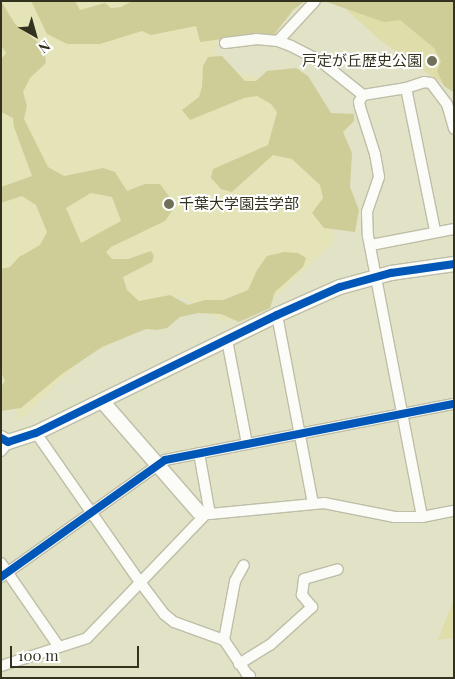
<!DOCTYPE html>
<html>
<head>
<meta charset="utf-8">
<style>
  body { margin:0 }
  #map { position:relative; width:455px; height:679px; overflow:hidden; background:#e2e2c7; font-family:"Playfair Display","Noto Sans JP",serif }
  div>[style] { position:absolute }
  .built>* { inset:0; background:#e5e4b8 }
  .green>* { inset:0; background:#dfdda9 }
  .forest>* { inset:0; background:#cfcd97 }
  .roads { filter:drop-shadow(1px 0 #bebea8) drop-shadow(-1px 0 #bebea8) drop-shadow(0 1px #bebea8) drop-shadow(0 -1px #bebea8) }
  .street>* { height:10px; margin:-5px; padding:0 5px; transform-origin:5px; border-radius:5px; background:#fbfbf7 }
  .secondary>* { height:14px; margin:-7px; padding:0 7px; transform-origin:7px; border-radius:7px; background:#fbfbf7 }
  .cycleway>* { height:8px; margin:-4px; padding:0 4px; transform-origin:4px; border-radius:4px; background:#0057b8 }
  .dots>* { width:14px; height:14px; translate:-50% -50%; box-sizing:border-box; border:2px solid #fff; border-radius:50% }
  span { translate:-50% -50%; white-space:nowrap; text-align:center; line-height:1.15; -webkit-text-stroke:4px #fff; paint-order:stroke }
  .poi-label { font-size:15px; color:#33321e }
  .right { translate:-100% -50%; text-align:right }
  .left { translate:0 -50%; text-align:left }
  .frame { position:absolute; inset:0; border:2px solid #33321e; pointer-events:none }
  .north { position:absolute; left:10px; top:10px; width:50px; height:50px; -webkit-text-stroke:4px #fff; paint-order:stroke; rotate:142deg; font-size:14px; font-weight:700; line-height:20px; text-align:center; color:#33321e }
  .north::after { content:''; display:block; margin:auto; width:18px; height:22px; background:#33321e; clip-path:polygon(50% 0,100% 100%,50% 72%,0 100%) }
  .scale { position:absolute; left:10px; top:646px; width:129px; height:22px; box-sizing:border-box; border:2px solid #33321e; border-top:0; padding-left:6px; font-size:15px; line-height:18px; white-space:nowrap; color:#33321e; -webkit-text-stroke:4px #fff; paint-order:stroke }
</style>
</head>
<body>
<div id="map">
  <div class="built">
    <div style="clip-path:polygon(1px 1px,216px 1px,226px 20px,214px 50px,227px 72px,267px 79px,342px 164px,332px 244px,271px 301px,224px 322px,181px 297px,116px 325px,20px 421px,1px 379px)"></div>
  </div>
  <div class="green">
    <div style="clip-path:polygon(337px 1px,454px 1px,454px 80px,442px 83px,381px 41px)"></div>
    <div style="clip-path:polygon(454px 599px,454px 638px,438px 640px)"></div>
  </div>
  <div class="forest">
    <div style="clip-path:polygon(evenodd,1px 1px,15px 24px,44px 47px,46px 63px,30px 78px,23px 92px,27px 106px,24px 119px,48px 167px,64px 176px,103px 168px,115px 172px,127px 191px,145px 184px,160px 184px,171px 199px,172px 211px,165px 221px,111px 247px,106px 252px,112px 259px,128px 259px,151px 251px,154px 256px,152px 262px,123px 277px,127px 290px,139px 301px,170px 295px,188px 305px,205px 300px,223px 300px,248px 290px,257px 270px,267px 256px,284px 252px,298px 253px,306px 258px,303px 267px,275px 292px,270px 308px,239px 322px,221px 314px,198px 313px,180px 317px,167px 328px,157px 330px,146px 329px,102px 347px,62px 374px,21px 408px,1px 411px,1px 387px,5px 381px,1px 372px,1px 269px,10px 267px,19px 257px,40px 245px,47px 232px,36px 205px,22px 196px,1px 203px,1px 187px,32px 176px,14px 127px,13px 118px,1px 112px,1px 59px,6px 53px,1px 45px,1px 1px,91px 193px,112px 197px,121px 221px,81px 243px,66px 208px,91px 193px)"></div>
    <div style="clip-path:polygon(31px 1px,75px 1px,80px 10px,105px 3px,111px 8px,121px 7px,132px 1px,305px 1px,293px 10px,273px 36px,259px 34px,200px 42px,196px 26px,151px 35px,142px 31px,100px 44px,67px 44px,47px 34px)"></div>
    <div style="clip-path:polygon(324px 1px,454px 1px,453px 92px,444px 86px,437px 71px,441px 61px,434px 48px,400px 20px,384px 22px)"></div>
    <div style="clip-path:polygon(222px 56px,245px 81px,256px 81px,267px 71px,296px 68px,308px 76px,331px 113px,354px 114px,354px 121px,343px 132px,352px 153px,350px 187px,359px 210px,355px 232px,324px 228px,312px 213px,323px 198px,320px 185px,292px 159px,273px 155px,232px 192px,221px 189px,211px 178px,213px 169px,268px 145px,277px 112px,271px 104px,257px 96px,244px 98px,190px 120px,182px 110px,199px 97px,202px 87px,203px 66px,208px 57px)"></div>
  </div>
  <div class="roads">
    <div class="street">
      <div style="left:278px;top:41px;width:54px;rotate:-47.2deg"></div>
      <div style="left:225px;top:43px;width:31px;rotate:-7deg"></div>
      <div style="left:256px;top:39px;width:22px;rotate:5deg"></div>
      <div style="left:278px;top:41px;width:14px;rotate:21deg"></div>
      <div style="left:291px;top:46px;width:31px;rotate:27deg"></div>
      <div style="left:319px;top:60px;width:56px;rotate:38.5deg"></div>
      <div style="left:363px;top:95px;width:44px;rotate:-9.2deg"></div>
      <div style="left:406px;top:88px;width:19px;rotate:-18deg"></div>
      <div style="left:424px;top:82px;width:7px;rotate:8deg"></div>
      <div style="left:431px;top:83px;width:26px;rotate:53deg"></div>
      <div style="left:447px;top:104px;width:26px;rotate:74deg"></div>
      <div style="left:406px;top:88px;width:146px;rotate:78.5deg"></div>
      <div style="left:363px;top:95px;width:8px;rotate:120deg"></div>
      <div style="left:359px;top:102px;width:5px;rotate:79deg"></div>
      <div style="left:360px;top:107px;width:49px;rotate:72.3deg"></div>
      <div style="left:375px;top:154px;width:23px;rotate:80deg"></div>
      <div style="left:379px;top:177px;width:37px;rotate:109deg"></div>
      <div style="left:367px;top:212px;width:24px;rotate:88deg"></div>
      <div style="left:368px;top:236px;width:286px;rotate:79.1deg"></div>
      <div style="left:371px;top:245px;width:85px;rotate:-10.9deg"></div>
      <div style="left:277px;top:315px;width:192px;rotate:79.2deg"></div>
      <div style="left:227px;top:340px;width:106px;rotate:79.1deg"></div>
      <div style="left:36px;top:433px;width:182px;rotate:55.1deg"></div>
      <div style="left:140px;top:582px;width:40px;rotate:53deg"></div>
      <div style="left:164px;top:614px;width:13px;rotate:39deg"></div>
      <div style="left:174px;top:622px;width:53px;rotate:19.8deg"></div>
      <div style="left:224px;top:640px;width:60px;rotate:-79.4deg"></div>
      <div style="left:235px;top:581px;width:18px;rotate:-61deg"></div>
      <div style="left:1px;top:451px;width:11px;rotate:-52deg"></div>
      <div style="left:199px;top:453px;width:62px;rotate:79.8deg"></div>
      <div style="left:200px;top:512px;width:10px;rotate:11deg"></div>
      <div style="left:210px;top:514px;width:115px;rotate:-5.5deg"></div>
      <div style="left:324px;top:503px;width:72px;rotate:11.2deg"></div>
      <div style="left:395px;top:517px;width:27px"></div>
      <div style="left:422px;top:517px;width:33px;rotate:-11deg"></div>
      <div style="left:1px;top:563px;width:102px;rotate:55.4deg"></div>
      <div style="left:1px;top:577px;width:201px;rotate:-35.5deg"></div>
      <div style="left:165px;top:460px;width:294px;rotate:-11deg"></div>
      <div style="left:224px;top:640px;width:40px;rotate:56deg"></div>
      <div style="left:246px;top:673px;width:5px;rotate:37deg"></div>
      <div style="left:239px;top:664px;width:36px;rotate:-32deg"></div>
      <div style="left:270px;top:645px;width:57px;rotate:-42.1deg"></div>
      <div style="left:312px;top:607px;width:16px;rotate:-130deg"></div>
      <div style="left:302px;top:595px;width:16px;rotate:-83deg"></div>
      <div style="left:304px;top:579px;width:35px;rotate:-16deg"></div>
      <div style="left:1px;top:666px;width:90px;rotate:-18deg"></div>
      <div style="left:87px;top:638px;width:172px;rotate:-46.2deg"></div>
    </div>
    <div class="secondary">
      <div style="left:102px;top:401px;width:147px;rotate:48.9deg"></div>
      <div style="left:1px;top:438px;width:8px;rotate:30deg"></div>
      <div style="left:8px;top:442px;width:29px;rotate:-18deg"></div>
      <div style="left:36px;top:433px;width:268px;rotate:-26.1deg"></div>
      <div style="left:277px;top:315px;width:69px;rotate:-24deg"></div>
      <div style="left:340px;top:287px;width:53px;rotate:-15.4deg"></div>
      <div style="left:391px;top:273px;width:64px;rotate:-8.1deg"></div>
    </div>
  </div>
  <div class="cycleway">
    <div style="left:1px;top:438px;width:8px;rotate:30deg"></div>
    <div style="left:8px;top:442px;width:29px;rotate:-18deg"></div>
    <div style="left:36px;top:433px;width:268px;rotate:-26.1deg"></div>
    <div style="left:277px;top:315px;width:69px;rotate:-24deg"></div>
    <div style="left:340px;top:287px;width:53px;rotate:-15.4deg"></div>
    <div style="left:391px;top:273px;width:64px;rotate:-8.1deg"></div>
    <div style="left:1px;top:577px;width:201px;rotate:-35.5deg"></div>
    <div style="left:165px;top:460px;width:294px;rotate:-11deg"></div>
  </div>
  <div class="dots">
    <div style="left:432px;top:61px;background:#707059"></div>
    <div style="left:169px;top:204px;background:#707059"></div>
  </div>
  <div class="poi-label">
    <span class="right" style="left:422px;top:61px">戸定が丘歴史公園</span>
    <span class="left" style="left:179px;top:204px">千葉大学園芸学部</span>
  </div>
  <div class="frame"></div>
  <div class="north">N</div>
  <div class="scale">100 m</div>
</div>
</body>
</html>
